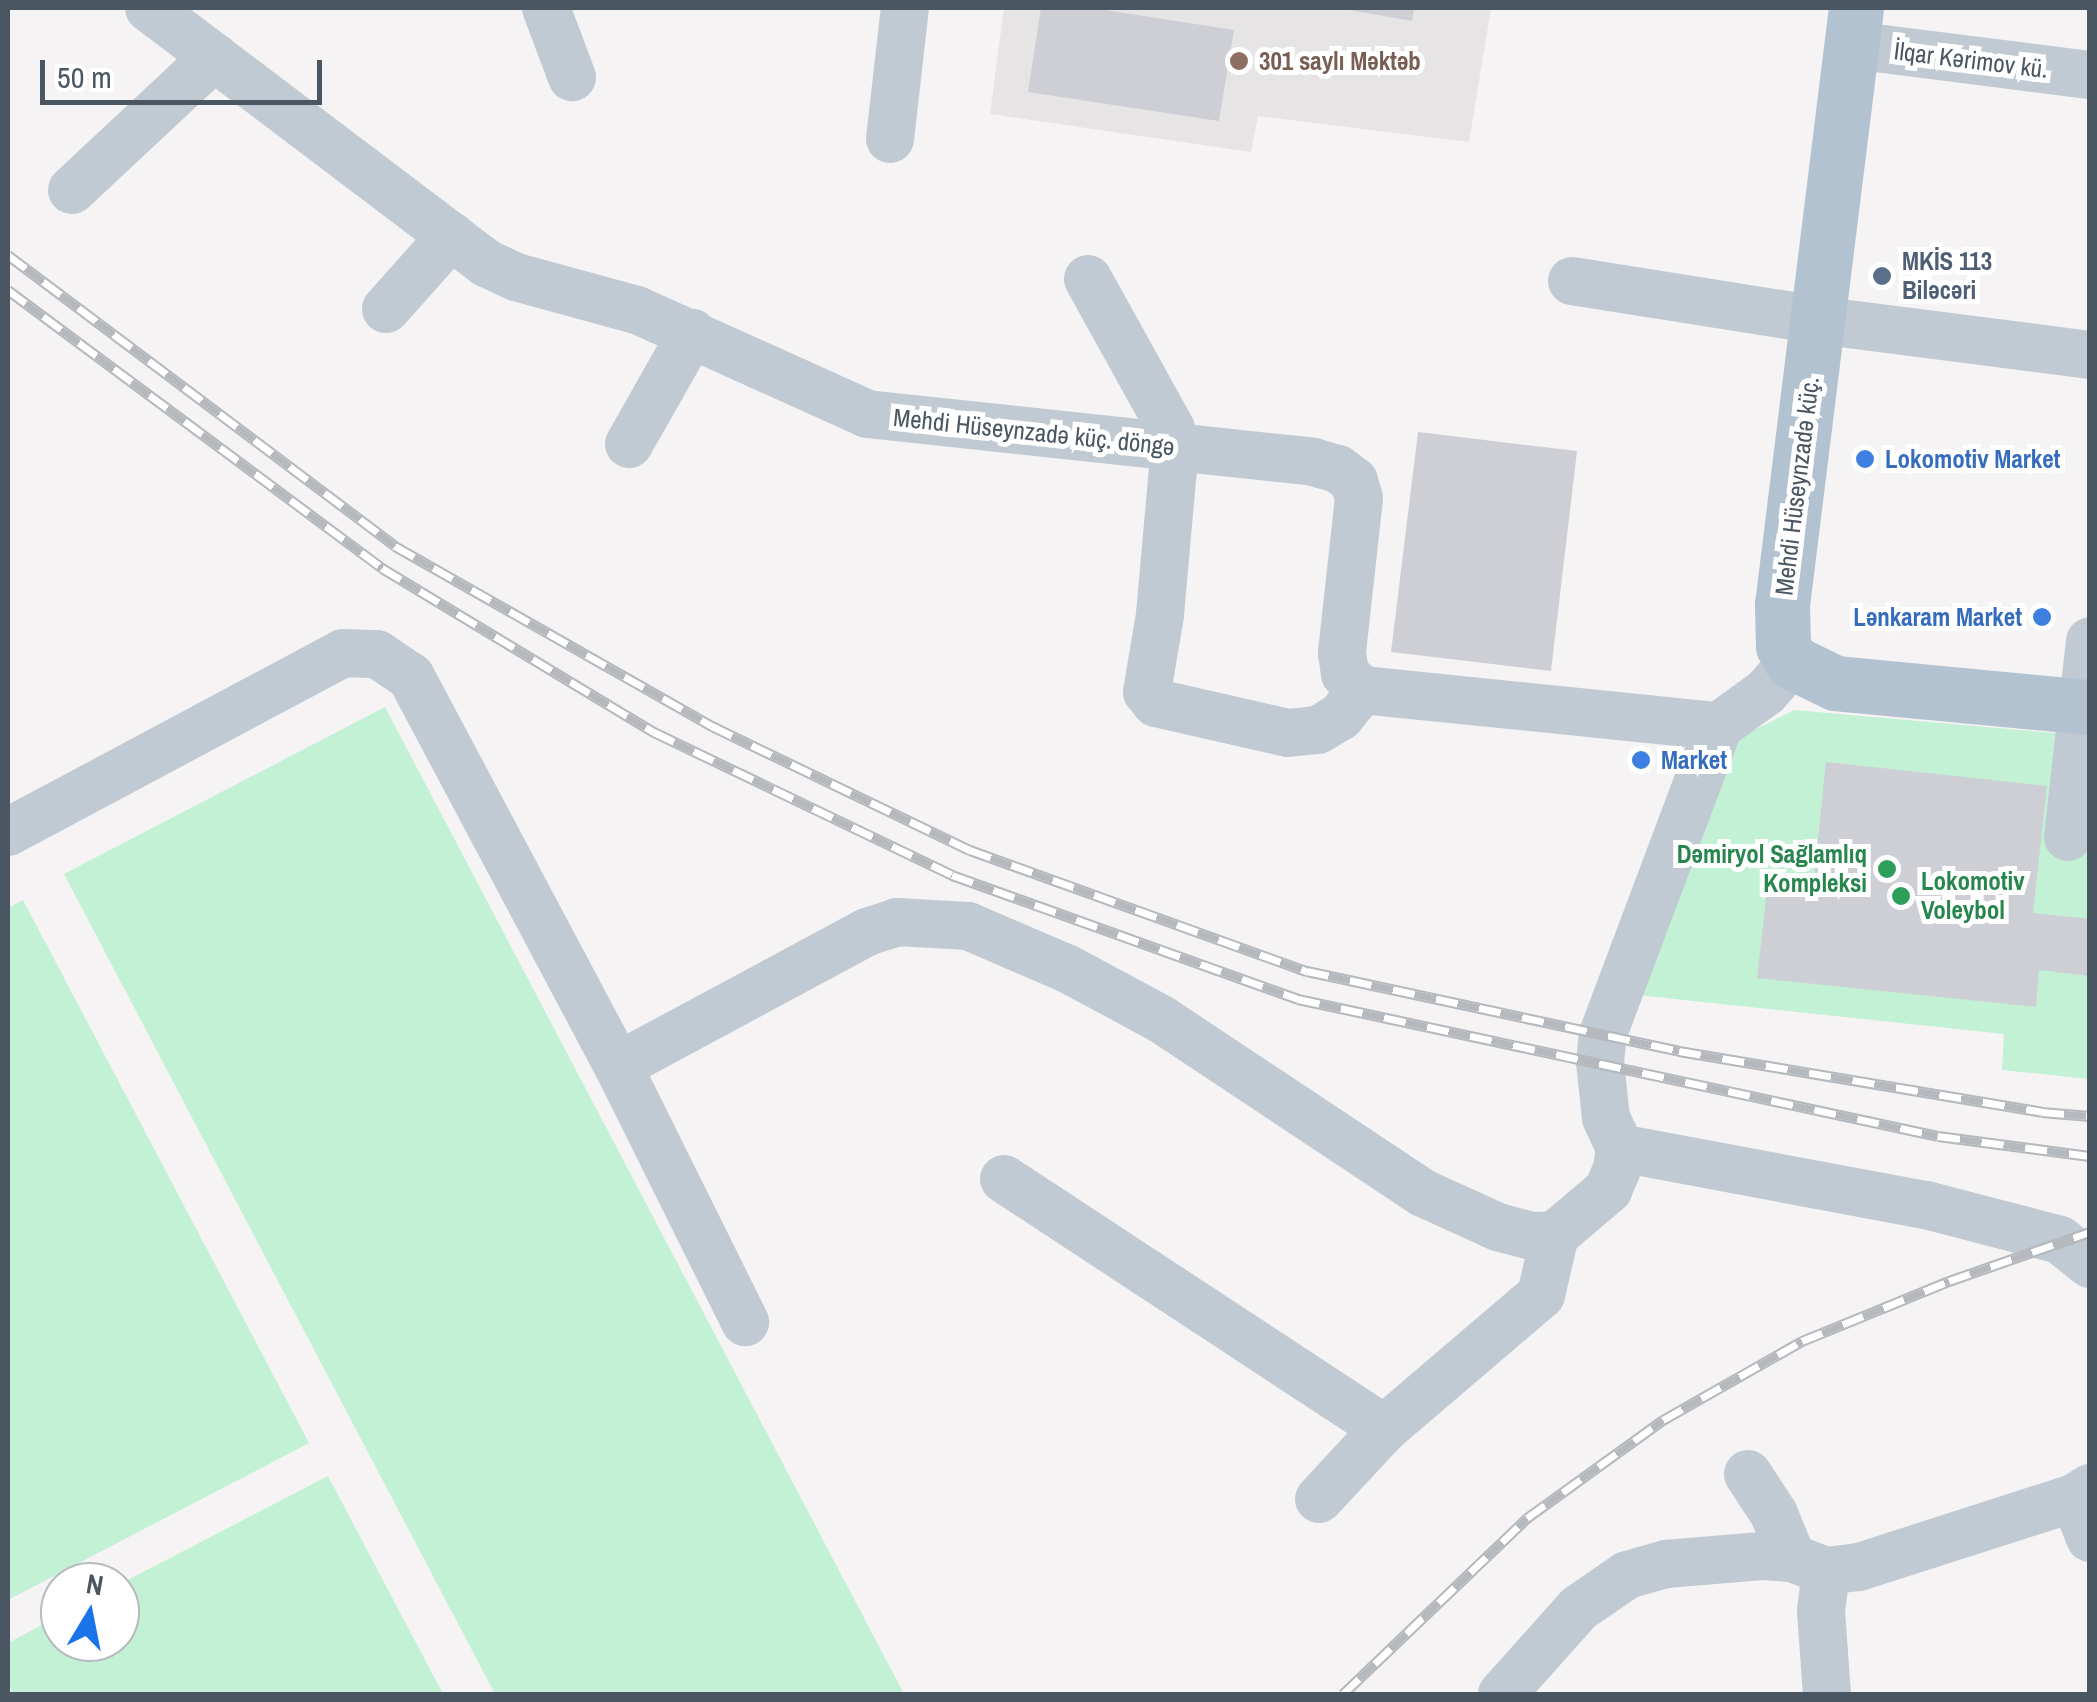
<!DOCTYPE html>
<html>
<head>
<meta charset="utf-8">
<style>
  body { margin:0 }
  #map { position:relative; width:2097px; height:1702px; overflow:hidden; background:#f5f3f3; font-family:"Archivo Narrow",sans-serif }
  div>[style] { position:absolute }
  .education>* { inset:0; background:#e6e4e5 }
  .green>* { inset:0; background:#c3f1d5 }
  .building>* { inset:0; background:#cdcfd5 }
  .minor>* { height:48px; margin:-24px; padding:0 24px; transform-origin:24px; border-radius:24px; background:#c1cad2 }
  .major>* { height:55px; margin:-27.5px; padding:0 27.5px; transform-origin:27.5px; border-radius:27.5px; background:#b3c2d1 }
  .rail>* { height:11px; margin-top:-5.5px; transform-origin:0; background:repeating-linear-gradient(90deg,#fff 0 22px,#b5b8bd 0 44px); box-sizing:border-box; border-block:2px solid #b5b8bd }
  .dots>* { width:28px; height:28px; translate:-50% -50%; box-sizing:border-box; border:5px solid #fff; border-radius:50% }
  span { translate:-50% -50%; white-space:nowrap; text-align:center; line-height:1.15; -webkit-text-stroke:10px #fff; paint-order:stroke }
  .street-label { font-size:25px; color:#4a5661 }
  .education-label { font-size:25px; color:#785e54; font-weight:700 }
  .left { translate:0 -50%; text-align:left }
  .service-label { font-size:25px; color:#4e5e75; font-weight:700 }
  .shop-label { font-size:25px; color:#366cbe; font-weight:700 }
  .right { translate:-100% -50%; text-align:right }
  .leisure-label { font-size:25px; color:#27864d; font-weight:700 }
  .frame { position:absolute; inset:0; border:10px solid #4a5661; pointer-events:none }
  .north { position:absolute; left:40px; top:1562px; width:100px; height:100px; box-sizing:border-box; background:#fff; border:2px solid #b7bbc0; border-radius:50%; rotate:10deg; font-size:28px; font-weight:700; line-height:40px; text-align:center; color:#4a5661 }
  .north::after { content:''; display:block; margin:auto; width:35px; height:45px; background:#1a73e8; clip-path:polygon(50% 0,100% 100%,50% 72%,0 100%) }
  .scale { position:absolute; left:40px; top:60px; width:282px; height:45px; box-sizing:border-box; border:5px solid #4a5661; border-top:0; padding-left:12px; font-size:30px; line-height:35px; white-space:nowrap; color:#4a5661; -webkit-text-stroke:8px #fff; paint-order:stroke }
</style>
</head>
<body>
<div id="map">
  <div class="education">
    <div style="clip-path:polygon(1004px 8px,1491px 8px,1469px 142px,1258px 116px,1251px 152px,990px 114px)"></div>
  </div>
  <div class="green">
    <div style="clip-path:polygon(385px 707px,904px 1694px,495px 1694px,64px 874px)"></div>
    <div style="clip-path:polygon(1794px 710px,2089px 736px,2089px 1079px,2002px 1070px,2004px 1034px,1638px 995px,1731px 742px)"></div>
    <div style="clip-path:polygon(23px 900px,309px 1443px,8px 1600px,8px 908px)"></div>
    <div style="clip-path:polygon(328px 1476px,443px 1694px,13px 1694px,8px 1684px,8px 1643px,60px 1615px,60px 1642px,120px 1642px,120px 1584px)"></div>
  </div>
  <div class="building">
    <div style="clip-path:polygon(1041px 8px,1092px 8px,1234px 30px,1219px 121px,1028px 92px)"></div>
    <div style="clip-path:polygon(1339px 8px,1414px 8px,1412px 21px)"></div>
    <div style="clip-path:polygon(1418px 432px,1577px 451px,1551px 671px,1391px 652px)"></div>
    <div style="clip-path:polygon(1826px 762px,2047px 786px,2033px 913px,2090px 919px,2090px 976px,2039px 970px,2036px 1007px,1757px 978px,1769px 873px,1814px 878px)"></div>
  </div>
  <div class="minor">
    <div style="left:149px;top:8px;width:423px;rotate:37.1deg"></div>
    <div style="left:486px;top:263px;width:33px;rotate:25deg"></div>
    <div style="left:516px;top:277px;width:125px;rotate:15.3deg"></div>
    <div style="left:637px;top:310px;width:252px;rotate:24.3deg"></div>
    <div style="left:867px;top:414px;width:449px;rotate:6.1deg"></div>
    <div style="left:1313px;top:462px;width:26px;rotate:16deg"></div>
    <div style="left:1338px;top:469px;width:20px;rotate:37deg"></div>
    <div style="left:1354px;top:481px;width:18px;rotate:74deg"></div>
    <div style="left:1359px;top:498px;width:156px;rotate:96.3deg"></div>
    <div style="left:1342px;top:653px;width:21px;rotate:82deg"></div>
    <div style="left:1345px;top:674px;width:23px;rotate:43deg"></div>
    <div style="left:1362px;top:690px;width:359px;rotate:5.8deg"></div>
    <div style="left:1719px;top:726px;width:58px;rotate:-35.9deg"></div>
    <div style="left:1766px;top:692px;width:40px;rotate:-49deg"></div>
    <div style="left:546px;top:8px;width:74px;rotate:69.4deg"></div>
    <div style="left:1852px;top:45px;width:240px;rotate:7.2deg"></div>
    <div style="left:890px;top:139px;width:132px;rotate:-83.5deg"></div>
    <div style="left:72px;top:190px;width:195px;rotate:-43.1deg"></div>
    <div style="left:1088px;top:279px;width:171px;rotate:61deg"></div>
    <div style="left:1171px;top:429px;width:17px;rotate:77deg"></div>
    <div style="left:1175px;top:446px;width:170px;rotate:95.1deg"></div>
    <div style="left:1160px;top:615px;width:78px;rotate:99.6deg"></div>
    <div style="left:1147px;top:692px;width:14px;rotate:51deg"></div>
    <div style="left:1156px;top:703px;width:135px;rotate:12.8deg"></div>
    <div style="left:1288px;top:733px;width:30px;rotate:-6deg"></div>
    <div style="left:1318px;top:730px;width:26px;rotate:-31deg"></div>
    <div style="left:1340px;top:717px;width:35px;rotate:-51deg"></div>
    <div style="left:1572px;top:281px;width:248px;rotate:9deg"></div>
    <div style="left:1817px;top:320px;width:275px;rotate:7.3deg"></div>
    <div style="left:386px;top:309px;width:98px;rotate:-48.3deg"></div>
    <div style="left:629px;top:444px;width:128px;rotate:-60.4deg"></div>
    <div style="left:8px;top:832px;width:380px;rotate:-28.1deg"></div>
    <div style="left:343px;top:653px;width:34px;rotate:2deg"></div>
    <div style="left:377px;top:654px;width:41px;rotate:34.1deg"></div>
    <div style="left:411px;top:677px;width:441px;rotate:62deg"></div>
    <div style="left:618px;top:1066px;width:286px;rotate:63.6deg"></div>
    <div style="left:2068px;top:837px;width:197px;rotate:-83.6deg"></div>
    <div style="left:618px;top:1066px;width:283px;rotate:-28.3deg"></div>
    <div style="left:867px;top:932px;width:32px;rotate:-18deg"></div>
    <div style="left:897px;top:922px;width:71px;rotate:3.2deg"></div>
    <div style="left:968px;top:926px;width:109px;rotate:23.3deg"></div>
    <div style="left:1068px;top:969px;width:106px;rotate:28.3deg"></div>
    <div style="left:1161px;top:1019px;width:315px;rotate:33.6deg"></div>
    <div style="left:1423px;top:1193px;width:82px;rotate:24.4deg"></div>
    <div style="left:1498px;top:1227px;width:35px;rotate:15deg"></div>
    <div style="left:1532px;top:1236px;width:23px;rotate:-2deg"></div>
    <div style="left:1555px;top:1235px;width:70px;rotate:-40.3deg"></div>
    <div style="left:1608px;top:1190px;width:23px;rotate:-67deg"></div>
    <div style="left:1617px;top:1169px;width:21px;rotate:-82deg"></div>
    <div style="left:1620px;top:1148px;width:33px;rotate:-115deg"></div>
    <div style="left:1606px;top:1118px;width:56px;rotate:-96.1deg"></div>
    <div style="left:1600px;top:1062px;width:28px;rotate:-84deg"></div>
    <div style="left:1603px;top:1034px;width:329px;rotate:-69.4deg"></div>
    <div style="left:1620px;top:1148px;width:311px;rotate:10.6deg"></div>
    <div style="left:1926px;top:1205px;width:138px;rotate:14.6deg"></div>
    <div style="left:2060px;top:1240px;width:38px;rotate:39deg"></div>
    <div style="left:1004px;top:1179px;width:455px;rotate:33.3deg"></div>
    <div style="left:1384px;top:1429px;width:206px;rotate:-40.5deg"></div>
    <div style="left:1541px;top:1295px;width:62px;rotate:-76.9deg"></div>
    <div style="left:1748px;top:1474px;width:48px;rotate:57deg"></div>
    <div style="left:1774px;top:1514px;width:48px;rotate:67.8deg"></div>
    <div style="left:2074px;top:1498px;width:43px;rotate:68.2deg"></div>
    <div style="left:1319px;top:1499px;width:96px;rotate:-47.1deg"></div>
    <div style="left:1826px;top:1571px;width:40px;rotate:97.1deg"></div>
    <div style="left:1821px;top:1611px;width:83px;rotate:85.9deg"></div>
    <div style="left:1502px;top:1694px;width:115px;rotate:-48.2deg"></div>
    <div style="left:1579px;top:1608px;width:58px;rotate:-34.5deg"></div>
    <div style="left:1627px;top:1575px;width:41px;rotate:-15.8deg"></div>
    <div style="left:1666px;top:1564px;width:96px;rotate:-4.8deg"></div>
    <div style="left:1762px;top:1556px;width:30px;rotate:4deg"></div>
    <div style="left:1792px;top:1558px;width:36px;rotate:21deg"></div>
    <div style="left:1826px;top:1571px;width:33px;rotate:-7deg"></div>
    <div style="left:1859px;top:1567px;width:226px;rotate:-17.8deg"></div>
    <div style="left:2074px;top:1498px;width:19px;rotate:-32deg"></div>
  </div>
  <div class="major">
    <div style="left:1856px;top:8px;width:602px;rotate:97.07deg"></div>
    <div style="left:1782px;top:605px;width:41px;rotate:88.6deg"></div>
    <div style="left:1783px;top:646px;width:18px;rotate:61deg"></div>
    <div style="left:1792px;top:662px;width:48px;rotate:26deg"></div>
    <div style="left:1835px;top:683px;width:256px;rotate:5.4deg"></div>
  </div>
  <div class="rail">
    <div style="left:8px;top:255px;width:484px;rotate:36.9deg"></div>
    <div style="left:395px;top:546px;width:365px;rotate:29.6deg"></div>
    <div style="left:712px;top:726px;width:286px;rotate:25.7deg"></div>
    <div style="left:970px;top:850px;width:358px;rotate:19.8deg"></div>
    <div style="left:1307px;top:971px;width:381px;rotate:12.1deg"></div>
    <div style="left:1679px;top:1051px;width:368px;rotate:9.5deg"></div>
    <div style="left:2042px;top:1112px;width:48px;rotate:4.8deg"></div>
    <div style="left:8px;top:290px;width:466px;rotate:36.6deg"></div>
    <div style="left:382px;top:568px;width:318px;rotate:31.1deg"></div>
    <div style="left:654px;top:732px;width:331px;rotate:25.6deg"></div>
    <div style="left:952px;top:875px;width:368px;rotate:19.7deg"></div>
    <div style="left:1298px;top:999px;width:654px;rotate:12.08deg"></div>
    <div style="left:1938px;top:1136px;width:153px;rotate:7.5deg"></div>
    <div style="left:1343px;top:1694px;width:255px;rotate:-43.7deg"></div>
    <div style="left:1527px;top:1518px;width:168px;rotate:-35.8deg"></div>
    <div style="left:1663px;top:1420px;width:160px;rotate:-29.6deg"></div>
    <div style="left:1802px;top:1341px;width:159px;rotate:-22.2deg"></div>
    <div style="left:1949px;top:1281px;width:149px;rotate:-19.2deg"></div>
  </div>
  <div class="dots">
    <div style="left:1239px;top:61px;background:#8d6e63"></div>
    <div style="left:1882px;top:276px;background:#5c6f8a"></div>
    <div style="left:1865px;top:459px;background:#3f7fe0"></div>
    <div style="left:2042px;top:617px;background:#3f7fe0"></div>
    <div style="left:1641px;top:760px;background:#3f7fe0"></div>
    <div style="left:1887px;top:869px;background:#2e9e5b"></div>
    <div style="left:1901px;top:896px;background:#2e9e5b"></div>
  </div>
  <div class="street-label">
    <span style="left:1971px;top:60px;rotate:7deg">İlqar Kərimov kü.</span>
    <span style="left:1034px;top:432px;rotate:6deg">Mehdi Hüseynzadə küç. döngə</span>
    <span style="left:1797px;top:486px;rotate:-83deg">Mehdi Hüseynzadə küç.</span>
  </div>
  <div class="education-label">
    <span class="left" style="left:1259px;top:61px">301 saylı Məktəb</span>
  </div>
  <div class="service-label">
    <span class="left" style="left:1902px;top:276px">MKİS 113<br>Biləcəri</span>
  </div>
  <div class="shop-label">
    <span class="left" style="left:1885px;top:459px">Lokomotiv Market</span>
    <span class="right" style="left:2022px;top:617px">Lənkaram Market</span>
    <span class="left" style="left:1661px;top:760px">Market</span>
  </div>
  <div class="leisure-label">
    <span class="right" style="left:1867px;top:869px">Dəmiryol Sağlamlıq<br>Kompleksi</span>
    <span class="left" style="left:1921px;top:896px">Lokomotiv<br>Voleybol</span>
  </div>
  <div class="frame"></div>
  <div class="north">N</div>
  <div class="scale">50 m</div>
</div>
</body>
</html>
